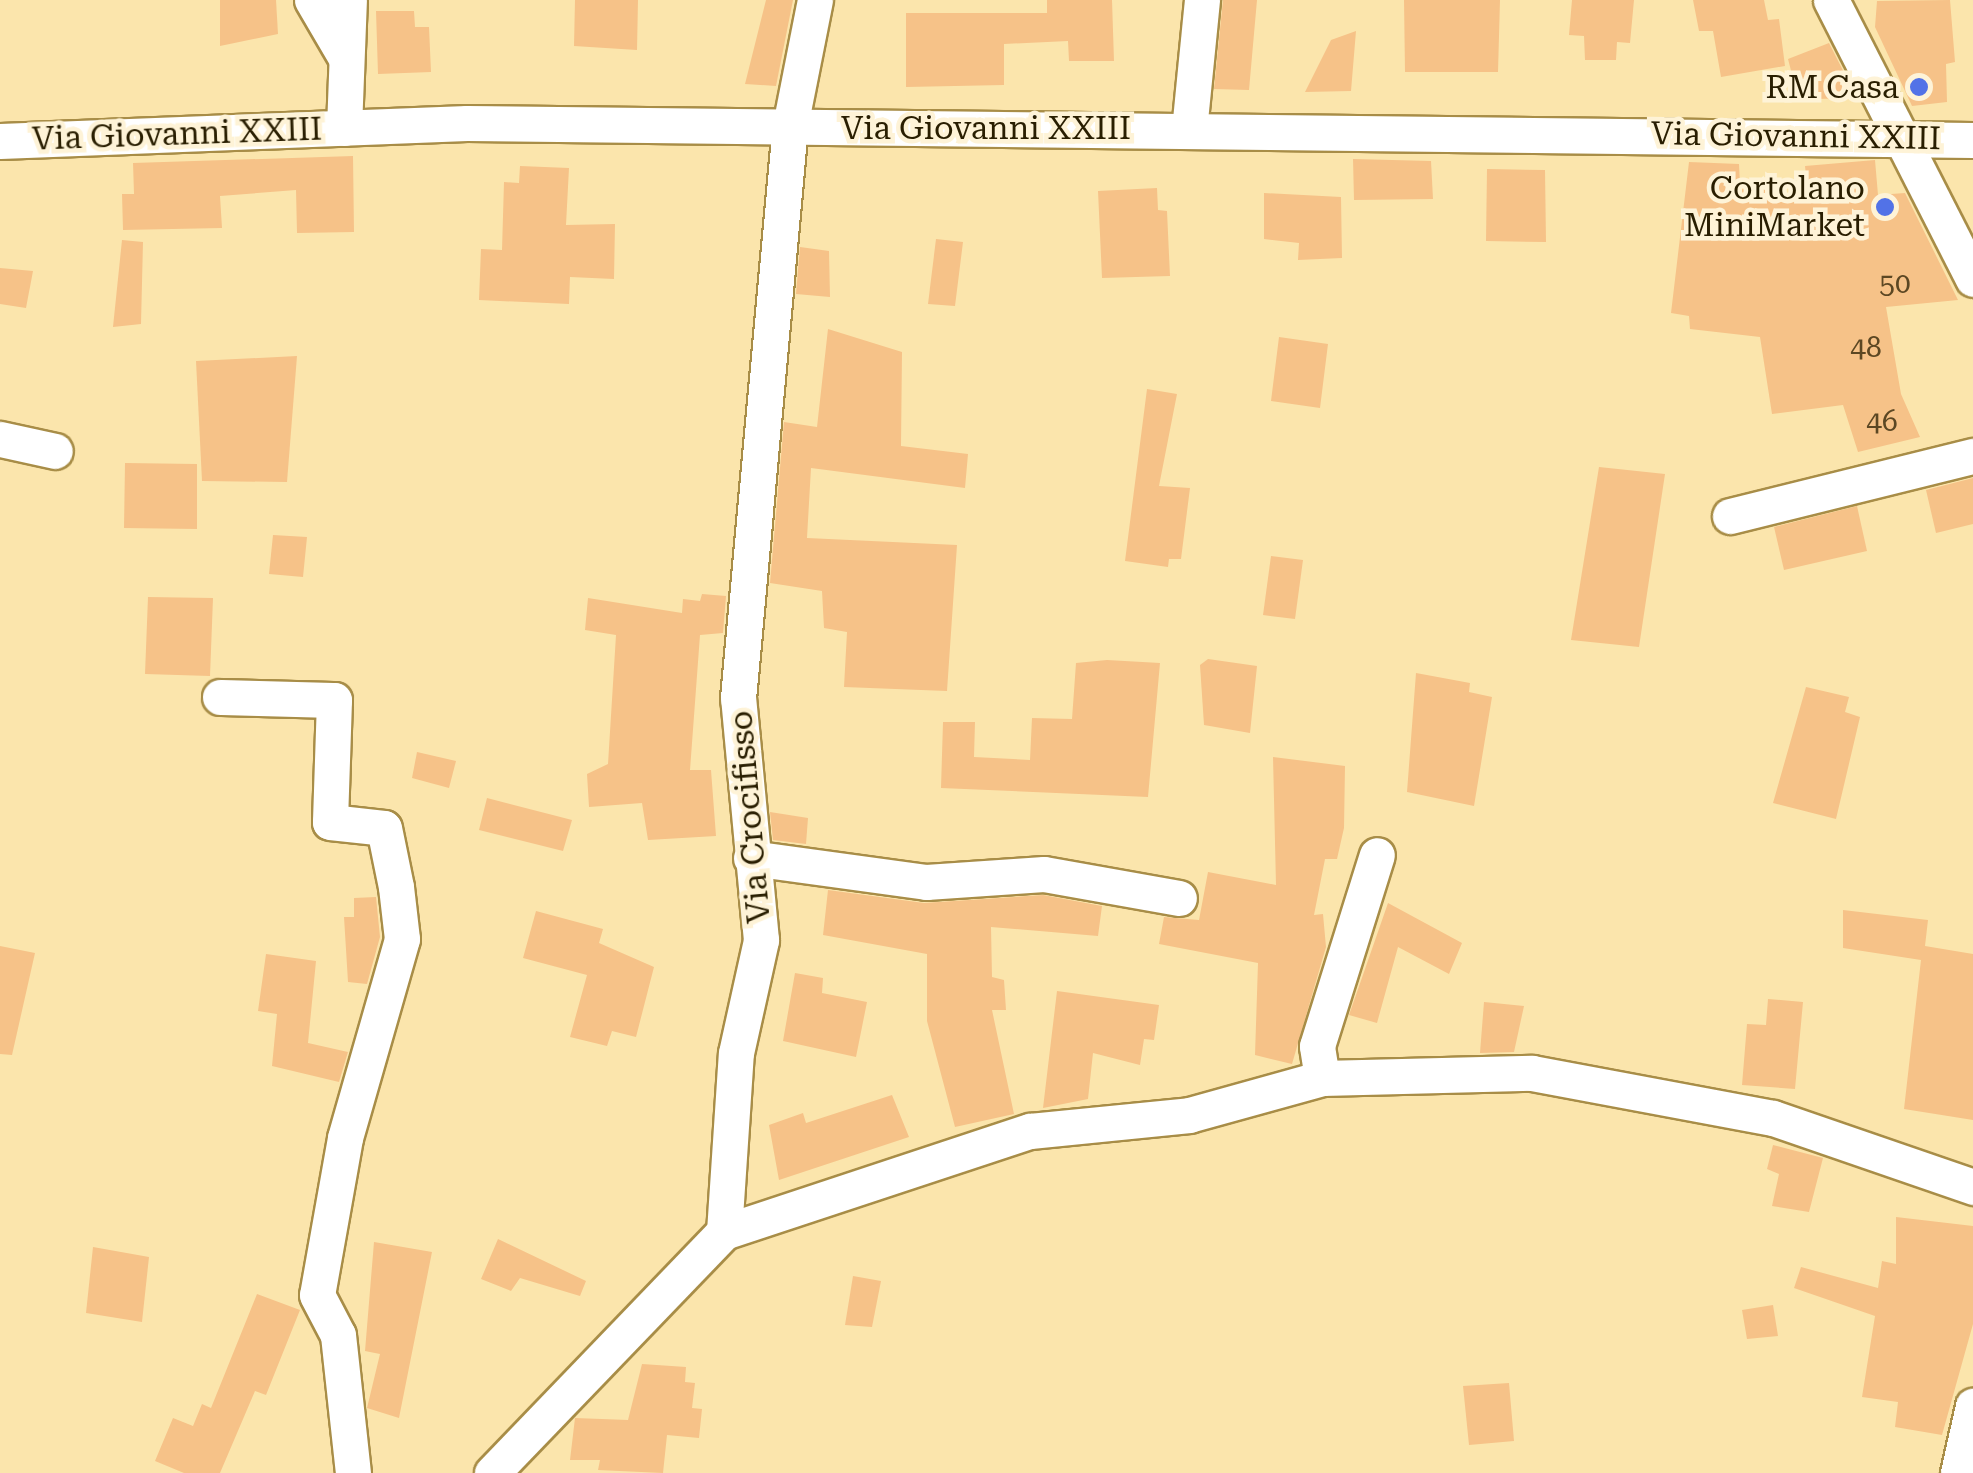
<!DOCTYPE html>
<html>
<head>
<meta charset="utf-8">
<style>
  body { margin:0 }
  #map { position:relative; width:1973px; height:1473px; overflow:hidden; background:#fbe5ac; font-family:"Roboto Serif",serif }
  div>[style] { position:absolute }
  .building>* { inset:0; background:#f6c288 }
  .roads { filter:drop-shadow(2px 0 #a88d47) drop-shadow(-2px 0 #a88d47) drop-shadow(0 2px #a88d47) drop-shadow(0 -2px #a88d47) }
  .minor>* { height:35px; margin:-17.5px; padding:0 17.5px; transform-origin:17.5px; border-radius:17.5px; background:#fff }
  .dots>* { width:28px; height:28px; translate:-50% -50%; box-sizing:border-box; border:5px solid #fef3d7; border-radius:50% }
  span { translate:-50% -50%; white-space:nowrap; text-align:center; line-height:1.15; -webkit-text-stroke:9px #fef3d7; paint-order:stroke }
  .number-label { font-size:28px; color:#5c4723 }
  .number-label span { -webkit-text-stroke-width:0 }
  .poi-label { font-size:32px; color:#291e01 }
  .right { translate:-100% -50%; text-align:right }
  .street-label { font-size:32px; color:#291e01 }
</style>
</head>
<body>
<div id="map">
  <div class="building">
    <div style="clip-path:polygon(220px 0,276px 0,278px 34px,220px 46px)"></div>
    <div style="clip-path:polygon(575px 0,638px 0,637px 50px,574px 46px)"></div>
    <div style="clip-path:polygon(766px 0,793px 0,776px 86px,745px 84px)"></div>
    <div style="clip-path:polygon(1047px 0,1112px 0,1114px 61px,1069px 61px,1068px 41px,1004px 44px,1004px 85px,906px 87px,906px 13px,1047px 13px)"></div>
    <div style="clip-path:polygon(1223px 0,1257px 0,1249px 90px,1214px 89px)"></div>
    <div style="clip-path:polygon(1404px 0,1500px 0,1498px 72px,1405px 72px)"></div>
    <div style="clip-path:polygon(1572px 0,1634px 0,1630px 43px,1617px 42px,1616px 60px,1585px 60px,1584px 36px,1569px 35px)"></div>
    <div style="clip-path:polygon(1693px 0,1764px 0,1768px 20px,1779px 19px,1785px 66px,1721px 77px,1713px 31px,1699px 31px)"></div>
    <div style="clip-path:polygon(1950px 0,1955px 62px,1946px 64px,1947px 102px,1912px 106px,1875px 27px,1877px 1px)"></div>
    <div style="clip-path:polygon(376px 11px,414px 11px,415px 27px,429px 27px,431px 72px,378px 74px)"></div>
    <div style="clip-path:polygon(1356px 31px,1351px 91px,1305px 92px,1331px 40px)"></div>
    <div style="clip-path:polygon(1829px 43px,1857px 98px,1816px 99px,1814px 84px,1795px 86px,1788px 59px)"></div>
    <div style="clip-path:polygon(353px 156px,354px 232px,297px 233px,296px 190px,220px 196px,222px 228px,123px 230px,122px 194px,134px 194px,133px 163px)"></div>
    <div style="clip-path:polygon(1353px 159px,1431px 161px,1433px 199px,1354px 200px)"></div>
    <div style="clip-path:polygon(1875px 160px,1878px 195px,1905px 193px,1958px 300px,1886px 307px,1901px 394px,1920px 437px,1858px 452px,1843px 405px,1772px 414px,1760px 337px,1690px 329px,1689px 316px,1671px 313px,1689px 162px,1739px 164px,1740px 185px,1808px 196px,1805px 166px)"></div>
    <div style="clip-path:polygon(520px 166px,569px 168px,566px 225px,615px 224px,614px 279px,570px 277px,569px 304px,479px 300px,481px 249px,502px 250px,504px 182px,519px 183px)"></div>
    <div style="clip-path:polygon(1487px 169px,1545px 170px,1546px 242px,1486px 241px)"></div>
    <div style="clip-path:polygon(1157px 188px,1158px 210px,1167px 211px,1170px 276px,1102px 278px,1098px 191px)"></div>
    <div style="clip-path:polygon(1264px 193px,1341px 197px,1342px 258px,1298px 260px,1299px 243px,1264px 239px)"></div>
    <div style="clip-path:polygon(936px 239px,963px 242px,955px 306px,928px 304px)"></div>
    <div style="clip-path:polygon(122px 240px,143px 242px,141px 324px,113px 327px)"></div>
    <div style="clip-path:polygon(800px 247px,829px 251px,830px 297px,796px 294px)"></div>
    <div style="clip-path:polygon(0 268px,33px 271px,26px 308px,0 304px)"></div>
    <div style="clip-path:polygon(828px 329px,902px 352px,901px 446px,968px 454px,965px 488px,811px 468px,807px 538px,957px 545px,947px 691px,844px 687px,847px 632px,824px 628px,822px 591px,770px 583px,784px 422px,817px 427px)"></div>
    <div style="clip-path:polygon(1279px 337px,1328px 344px,1320px 408px,1271px 401px)"></div>
    <div style="clip-path:polygon(297px 356px,287px 482px,202px 481px,196px 361px)"></div>
    <div style="clip-path:polygon(1147px 389px,1177px 394px,1159px 486px,1190px 488px,1181px 559px,1169px 559px,1168px 567px,1125px 561px)"></div>
    <div style="clip-path:polygon(125px 463px,197px 464px,197px 529px,124px 528px)"></div>
    <div style="clip-path:polygon(1599px 467px,1665px 474px,1639px 647px,1571px 640px)"></div>
    <div style="clip-path:polygon(1973px 478px,1973px 524px,1936px 533px,1926px 490px)"></div>
    <div style="clip-path:polygon(1857px 506px,1867px 551px,1784px 570px,1774px 527px)"></div>
    <div style="clip-path:polygon(273px 535px,307px 537px,303px 577px,269px 574px)"></div>
    <div style="clip-path:polygon(1271px 556px,1303px 560px,1295px 619px,1263px 615px)"></div>
    <div style="clip-path:polygon(702px 594px,726px 596px,723px 633px,700px 635px,690px 770px,711px 770px,716px 836px,648px 840px,642px 803px,589px 807px,587px 774px,608px 764px,616px 635px,585px 630px,588px 598px,682px 613px,683px 599px,700px 601px)"></div>
    <div style="clip-path:polygon(148px 597px,213px 598px,210px 676px,145px 674px)"></div>
    <div style="clip-path:polygon(1208px 659px,1257px 666px,1250px 733px,1204px 725px,1200px 665px)"></div>
    <div style="clip-path:polygon(1107px 660px,1160px 663px,1148px 797px,941px 788px,943px 722px,975px 722px,974px 757px,1030px 760px,1032px 718px,1072px 719px,1076px 663px)"></div>
    <div style="clip-path:polygon(1416px 673px,1470px 683px,1469px 692px,1492px 697px,1474px 806px,1407px 792px)"></div>
    <div style="clip-path:polygon(1806px 687px,1849px 697px,1845px 712px,1860px 717px,1836px 819px,1773px 803px)"></div>
    <div style="clip-path:polygon(417px 752px,456px 761px,449px 788px,412px 778px)"></div>
    <div style="clip-path:polygon(1273px 757px,1345px 766px,1344px 828px,1337px 859px,1325px 859px,1314px 915px,1323px 914px,1326px 947px,1292px 1064px,1255px 1055px,1258px 963px,1159px 944px,1164px 917px,1199px 920px,1208px 872px,1276px 885px)"></div>
    <div style="clip-path:polygon(487px 798px,572px 820px,563px 851px,479px 830px)"></div>
    <div style="clip-path:polygon(770px 812px,808px 818px,806px 844px,773px 840px)"></div>
    <div style="clip-path:polygon(828px 890px,924px 903px,1043px 895px,1102px 906px,1098px 936px,991px 927px,992px 977px,1004px 980px,1006px 1010px,992px 1010px,1014px 1114px,955px 1127px,927px 1021px,927px 954px,823px 935px)"></div>
    <div style="clip-path:polygon(376px 897px,380px 937px,367px 984px,348px 982px,344px 917px,354px 917px,354px 898px)"></div>
    <div style="clip-path:polygon(1388px 903px,1462px 943px,1449px 974px,1398px 947px,1377px 1023px,1349px 1015px)"></div>
    <div style="clip-path:polygon(1843px 910px,1928px 920px,1925px 946px,1973px 954px,1973px 1120px,1904px 1109px,1921px 960px,1843px 948px)"></div>
    <div style="clip-path:polygon(536px 911px,603px 929px,599px 943px,654px 967px,636px 1037px,612px 1031px,607px 1046px,570px 1037px,587px 975px,523px 958px)"></div>
    <div style="clip-path:polygon(0 946px,35px 953px,12px 1055px,0 1054px)"></div>
    <div style="clip-path:polygon(266px 954px,316px 961px,308px 1043px,348px 1052px,339px 1082px,272px 1066px,277px 1014px,258px 1011px)"></div>
    <div style="clip-path:polygon(795px 973px,823px 978px,822px 993px,867px 1002px,856px 1057px,783px 1041px)"></div>
    <div style="clip-path:polygon(1057px 991px,1159px 1005px,1154px 1040px,1144px 1039px,1140px 1065px,1093px 1053px,1088px 1099px,1043px 1108px)"></div>
    <div style="clip-path:polygon(1768px 999px,1803px 1002px,1795px 1089px,1742px 1085px,1747px 1024px,1766px 1025px)"></div>
    <div style="clip-path:polygon(1484px 1002px,1524px 1006px,1514px 1052px,1480px 1053px)"></div>
    <div style="clip-path:polygon(892px 1095px,909px 1137px,779px 1180px,769px 1125px,803px 1113px,806px 1123px)"></div>
    <div style="clip-path:polygon(1773px 1145px,1823px 1158px,1809px 1212px,1772px 1206px,1779px 1174px,1767px 1169px)"></div>
    <div style="clip-path:polygon(1896px 1217px,1973px 1226px,1973px 1324px,1942px 1435px,1895px 1427px,1898px 1402px,1862px 1397px,1875px 1316px,1794px 1288px,1801px 1267px,1878px 1288px,1882px 1261px,1896px 1264px)"></div>
    <div style="clip-path:polygon(498px 1239px,586px 1281px,580px 1296px,520px 1278px,511px 1291px,481px 1279px)"></div>
    <div style="clip-path:polygon(374px 1242px,432px 1252px,399px 1418px,367px 1408px,380px 1354px,365px 1351px)"></div>
    <div style="clip-path:polygon(93px 1247px,149px 1257px,142px 1322px,86px 1313px)"></div>
    <div style="clip-path:polygon(853px 1276px,881px 1281px,872px 1327px,845px 1325px)"></div>
    <div style="clip-path:polygon(257px 1294px,300px 1310px,266px 1395px,255px 1391px,220px 1473px,184px 1473px,155px 1461px,173px 1418px,193px 1426px,202px 1404px,211px 1408px)"></div>
    <div style="clip-path:polygon(1773px 1305px,1778px 1336px,1747px 1339px,1742px 1310px)"></div>
    <div style="clip-path:polygon(642px 1364px,686px 1367px,685px 1382px,695px 1383px,692px 1408px,702px 1409px,699px 1438px,667px 1435px,663px 1473px,598px 1470px,600px 1460px,570px 1460px,575px 1418px,628px 1420px)"></div>
    <div style="clip-path:polygon(1509px 1383px,1514px 1441px,1469px 1445px,1463px 1386px)"></div>
  </div>
  <div class="roads">
    <div class="minor">
      <div style="left:312px;top:0;width:67px;rotate:59.6deg"></div>
      <div style="left:1831px;top:0;width:313px;rotate:63deg"></div>
      <div style="left:344px;top:128px;width:128px;rotate:-87.8deg"></div>
      <div style="left:1189px;top:130px;width:131px;rotate:-84.3deg"></div>
      <div style="left:0;top:141px;width:467px;rotate:-2.2deg"></div>
      <div style="left:467px;top:123px;width:1506px;rotate:0.65deg"></div>
      <div style="left:0;top:439px;width:56px;rotate:12.3deg"></div>
      <div style="left:1730px;top:516px;width:250px;rotate:-13.9deg"></div>
      <div style="left:220px;top:697px;width:114px;rotate:1.5deg"></div>
      <div style="left:334px;top:700px;width:122px;rotate:91.9deg"></div>
      <div style="left:330px;top:822px;width:54px;rotate:6.3deg"></div>
      <div style="left:384px;top:828px;width:60px;rotate:78.5deg"></div>
      <div style="left:396px;top:887px;width:52px;rotate:83.4deg"></div>
      <div style="left:402px;top:939px;width:207px;rotate:106deg"></div>
      <div style="left:345px;top:1138px;width:159px;rotate:100.1deg"></div>
      <div style="left:317px;top:1295px;width:45px;rotate:62.3deg"></div>
      <div style="left:338px;top:1335px;width:139px;rotate:83.8deg"></div>
      <div style="left:751px;top:858px;width:177px;rotate:7.8deg"></div>
      <div style="left:926px;top:882px;width:118px;rotate:-3.9deg"></div>
      <div style="left:1044px;top:874px;width:137px;rotate:10.1deg"></div>
      <div style="left:1322px;top:1078px;width:32px;rotate:-99deg"></div>
      <div style="left:1317px;top:1046px;width:200px;rotate:-72.6deg"></div>
      <div style="left:724px;top:1232px;width:322px;rotate:-18.3deg"></div>
      <div style="left:1030px;top:1131px;width:160px;rotate:-5.7deg"></div>
      <div style="left:1189px;top:1115px;width:138px;rotate:-15.5deg"></div>
      <div style="left:1322px;top:1078px;width:210px;rotate:-1.4deg"></div>
      <div style="left:1532px;top:1073px;width:245px;rotate:10.6deg"></div>
      <div style="left:1773px;top:1118px;width:212px;rotate:19deg"></div>
      <div style="left:492px;top:1473px;width:335px;rotate:-46.1deg"></div>
      <div style="left:724px;top:1232px;width:179px;rotate:-86.2deg"></div>
      <div style="left:736px;top:1053px;width:116px;rotate:-77.5deg"></div>
      <div style="left:761px;top:940px;width:243px;rotate:-95.4deg"></div>
      <div style="left:738px;top:698px;width:574px;rotate:-84.81deg"></div>
      <div style="left:790px;top:126px;width:128px;rotate:-78.8deg"></div>
      <div style="left:1958px;top:1473px;width:69px;rotate:-77.4deg"></div>
    </div>
  </div>
  <div class="dots">
    <div style="left:1919px;top:87px;background:#5272e7"></div>
    <div style="left:1885px;top:207px;background:#5272e7"></div>
  </div>
  <div class="number-label">
    <span style="left:1895px;top:284px">50</span>
    <span style="left:1866px;top:348px">48</span>
    <span style="left:1882px;top:422px">46</span>
  </div>
  <div class="poi-label">
    <span class="right" style="left:1899px;top:87px">RM Casa</span>
    <span class="right" style="left:1865px;top:207px">Cortolano<br>MiniMarket</span>
  </div>
  <div class="street-label">
    <span style="left:986px;top:128px">Via Giovanni XXIII</span>
    <span style="left:177px;top:134px;rotate:-2deg">Via Giovanni XXIII</span>
    <span style="left:1796px;top:136px;rotate:1deg">Via Giovanni XXIII</span>
    <span style="left:750px;top:817px;rotate:-95deg">Via Crocifisso</span>
  </div>
</div>
</body>
</html>
